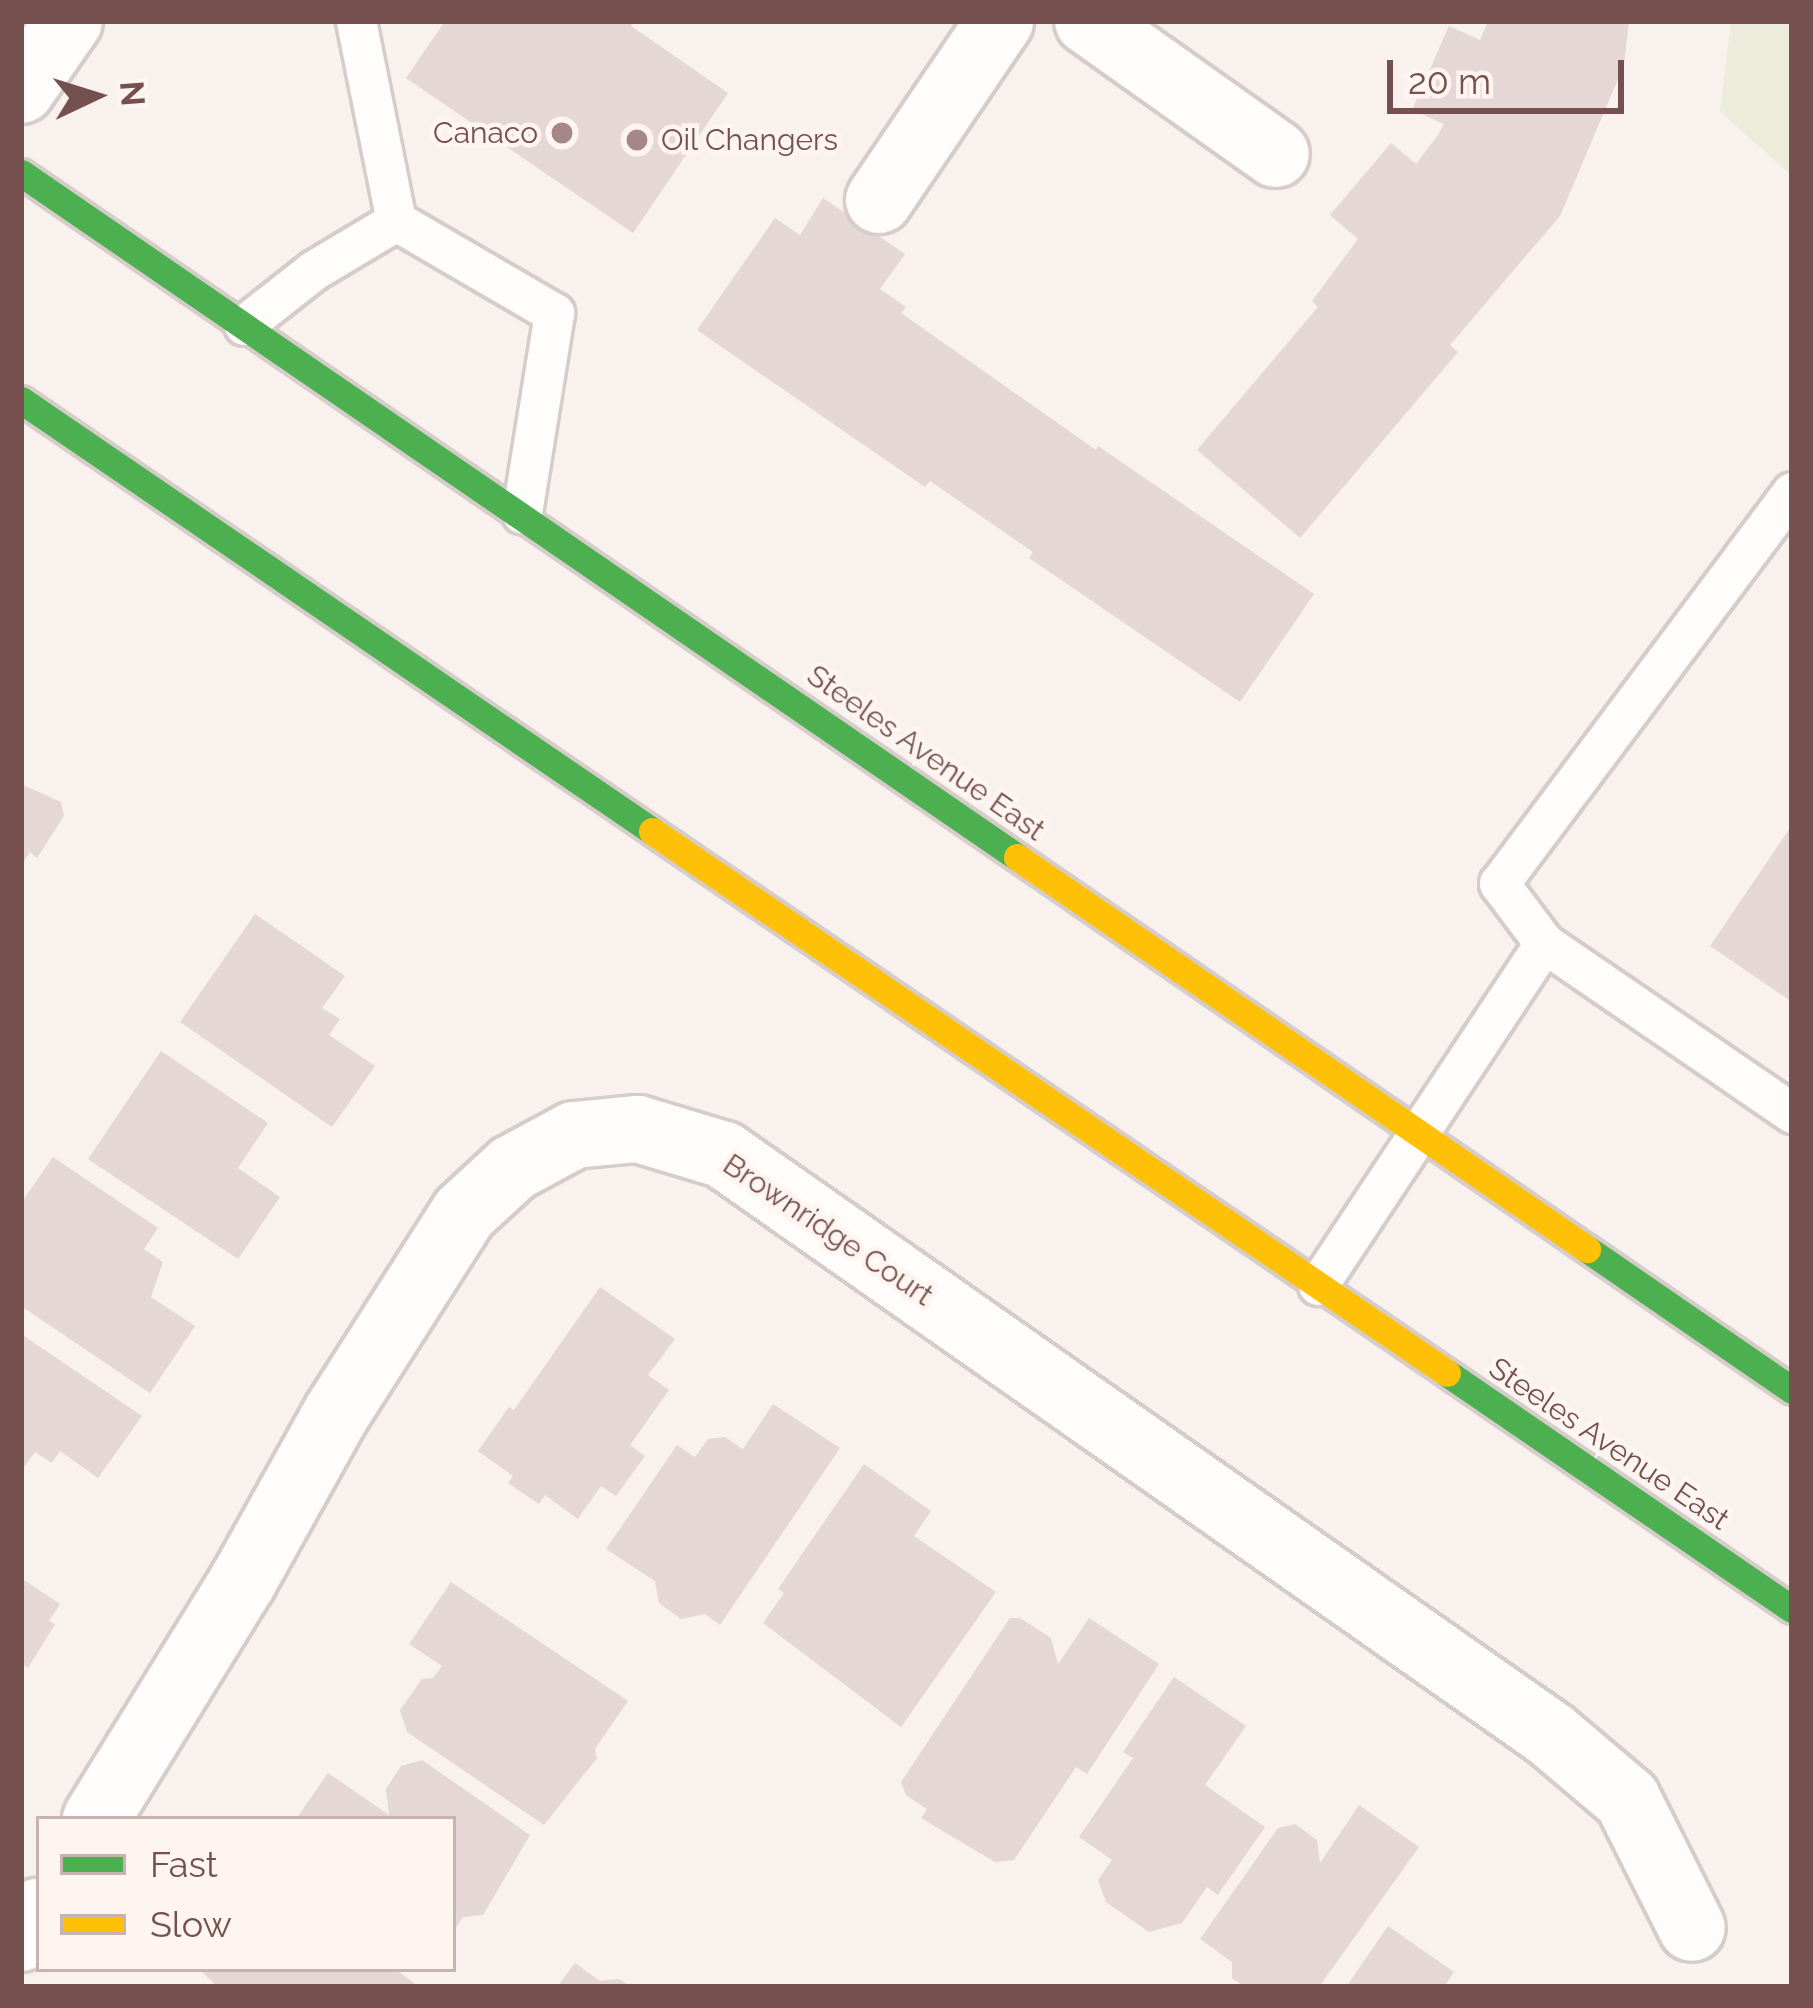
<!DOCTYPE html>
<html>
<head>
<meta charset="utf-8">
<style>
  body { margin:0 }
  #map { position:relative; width:1813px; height:2008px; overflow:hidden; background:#f8f1ee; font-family:Raleway,sans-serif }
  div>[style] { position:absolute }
  .green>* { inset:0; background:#ebedda }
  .building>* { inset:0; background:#e4d7d6 }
  .roads { filter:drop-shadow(3px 0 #d6ccca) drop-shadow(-3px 0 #d6ccca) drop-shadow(0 3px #d6ccca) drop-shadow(0 -3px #d6ccca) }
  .lane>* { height:39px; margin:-19.5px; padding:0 19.5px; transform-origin:19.5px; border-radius:19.5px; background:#fefdfc }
  .street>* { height:66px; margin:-33px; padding:0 33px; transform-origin:33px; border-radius:33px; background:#fefdfc }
  .fast>* { height:27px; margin:-13.5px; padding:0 13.5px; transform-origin:13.5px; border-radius:13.5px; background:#4caf50 }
  .slow>* { height:27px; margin:-13.5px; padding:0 13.5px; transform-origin:13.5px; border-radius:13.5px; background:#ffc107 }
  .dots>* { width:33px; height:33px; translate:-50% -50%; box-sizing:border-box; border:6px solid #fef5f1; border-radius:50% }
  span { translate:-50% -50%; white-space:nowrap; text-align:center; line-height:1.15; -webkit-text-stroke:9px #fef5f1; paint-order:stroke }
  .poi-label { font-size:30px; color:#75504f }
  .right { translate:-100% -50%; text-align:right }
  .left { translate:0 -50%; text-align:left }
  .street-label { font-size:30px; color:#75504f }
  .frame { position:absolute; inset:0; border:24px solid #75504f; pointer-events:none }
  .legend { position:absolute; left:36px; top:1816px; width:420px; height:156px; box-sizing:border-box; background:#fef5f1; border:3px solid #c7b3b0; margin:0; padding:15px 21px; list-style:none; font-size:36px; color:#75504f }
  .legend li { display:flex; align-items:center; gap:24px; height:60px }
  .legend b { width:60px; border:3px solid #c7b3b0 }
  .north { position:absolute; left:36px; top:36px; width:120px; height:120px; -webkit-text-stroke:9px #fef5f1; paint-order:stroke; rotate:86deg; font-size:33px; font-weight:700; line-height:48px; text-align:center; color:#75504f }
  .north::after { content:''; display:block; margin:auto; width:42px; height:54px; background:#75504f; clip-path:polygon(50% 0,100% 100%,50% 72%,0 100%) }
  .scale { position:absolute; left:1387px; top:60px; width:237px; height:54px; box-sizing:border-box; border:6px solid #75504f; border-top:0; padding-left:15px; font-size:36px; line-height:42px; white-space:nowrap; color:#75504f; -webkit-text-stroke:9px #fef5f1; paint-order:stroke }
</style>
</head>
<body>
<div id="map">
  <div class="green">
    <div style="clip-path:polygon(1731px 21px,1792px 21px,1792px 176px,1720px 112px)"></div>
  </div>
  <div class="building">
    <div style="clip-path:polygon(445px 21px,634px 21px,631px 26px,728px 93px,633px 233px,406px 78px)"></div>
    <div style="clip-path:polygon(1488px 21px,1629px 21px,1624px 65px,1560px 216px,1450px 345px,1458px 352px,1300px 538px,1197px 450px,1318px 307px,1312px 301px,1358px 239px,1330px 215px,1391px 143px,1416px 164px,1438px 135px,1444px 124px,1412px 110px,1449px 26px,1480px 40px)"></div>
    <div style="clip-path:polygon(823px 198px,905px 254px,880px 289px,906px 307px,901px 313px,1096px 450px,1098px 446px,1314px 594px,1240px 702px,1029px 558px,1033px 552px,930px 481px,925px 487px,697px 330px,775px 218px,800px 235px)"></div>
    <div style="clip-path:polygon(21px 784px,61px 802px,64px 816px,37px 858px,30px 852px,21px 866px)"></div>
    <div style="clip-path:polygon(1792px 825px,1792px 1002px,1710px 946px)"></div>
    <div style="clip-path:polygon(255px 914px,345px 976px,322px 1008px,340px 1019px,329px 1035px,375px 1066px,332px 1127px,180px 1022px)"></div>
    <div style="clip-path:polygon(161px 1051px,268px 1123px,238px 1168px,280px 1197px,238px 1259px,88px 1159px)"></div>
    <div style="clip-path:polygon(53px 1157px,158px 1228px,144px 1249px,163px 1262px,151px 1297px,195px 1326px,150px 1393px,21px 1306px,21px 1203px)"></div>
    <div style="clip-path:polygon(600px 1287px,675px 1339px,648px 1375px,669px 1390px,630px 1445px,645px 1456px,616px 1496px,601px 1486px,578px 1519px,545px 1495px,539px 1504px,508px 1483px,513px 1476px,478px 1451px,509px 1407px,514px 1410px)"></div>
    <div style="clip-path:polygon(21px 1334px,142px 1416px,98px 1478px,60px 1451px,52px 1463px,35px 1452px,21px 1471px)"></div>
    <div style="clip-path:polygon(773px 1404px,840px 1448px,720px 1625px,705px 1614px,681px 1619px,659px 1603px,655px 1581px,606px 1549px,677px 1445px,695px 1457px,708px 1439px,725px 1437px,743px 1449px)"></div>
    <div style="clip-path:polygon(864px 1464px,931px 1511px,914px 1536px,996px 1592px,901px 1727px,763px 1623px,784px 1593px,778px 1589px)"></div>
    <div style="clip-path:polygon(21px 1578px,60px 1604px,49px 1621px,55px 1624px,28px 1668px,21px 1663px)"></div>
    <div style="clip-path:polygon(451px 1582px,628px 1701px,595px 1749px,597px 1758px,544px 1825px,407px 1732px,400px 1710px,422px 1679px,433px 1678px,442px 1666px,409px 1644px)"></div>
    <div style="clip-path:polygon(1010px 1618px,1020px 1618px,1051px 1638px,1058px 1664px,1089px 1618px,1159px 1664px,1087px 1774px,1076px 1767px,1014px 1860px,995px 1862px,921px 1818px,927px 1809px,906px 1795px,901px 1782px)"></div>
    <div style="clip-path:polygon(1174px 1677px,1246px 1726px,1205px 1785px,1265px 1827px,1218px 1895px,1207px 1887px,1182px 1923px,1149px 1932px,1106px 1902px,1098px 1880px,1112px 1860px,1079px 1837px,1133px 1758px,1123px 1752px)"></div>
    <div style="clip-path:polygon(422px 1760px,530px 1835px,483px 1915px,463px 1917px,453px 1932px,453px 1819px,296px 1819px,328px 1773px,389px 1815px,386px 1789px,401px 1766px)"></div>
    <div style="clip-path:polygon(1359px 1805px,1419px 1847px,1319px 1987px,1245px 1987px,1232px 1978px,1232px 1962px,1200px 1939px,1278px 1828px,1295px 1824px,1317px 1840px,1320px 1863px)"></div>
    <div style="clip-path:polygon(1388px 1926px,1454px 1972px,1444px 1987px,1346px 1987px)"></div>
    <div style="clip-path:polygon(575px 1963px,600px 1981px,619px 1979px,632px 1987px,557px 1987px)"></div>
    <div style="clip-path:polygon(199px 1969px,395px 1969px,419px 1987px,218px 1987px)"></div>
  </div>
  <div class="roads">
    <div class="lane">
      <div style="left:356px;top:21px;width:204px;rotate:78.7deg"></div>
      <div style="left:396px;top:221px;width:183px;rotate:30.2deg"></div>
      <div style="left:554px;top:313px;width:203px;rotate:99.1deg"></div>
      <div style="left:244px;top:325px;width:89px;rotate:-38.2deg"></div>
      <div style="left:314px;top:270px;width:96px;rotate:-30.9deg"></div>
      <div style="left:1792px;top:492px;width:489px;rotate:126.8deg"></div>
      <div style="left:1499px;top:883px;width:75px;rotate:53.1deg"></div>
      <div style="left:1544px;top:943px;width:301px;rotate:34.4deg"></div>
      <div style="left:1318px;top:1285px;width:410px;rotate:-56.5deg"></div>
    </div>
    <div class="street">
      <div style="left:1088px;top:21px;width:230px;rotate:35.3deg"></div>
      <div style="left:21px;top:90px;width:84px;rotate:-55.2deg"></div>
      <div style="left:879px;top:200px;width:216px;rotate:-55.9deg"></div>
      <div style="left:96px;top:1819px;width:280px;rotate:-58.3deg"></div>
      <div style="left:243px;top:1581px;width:191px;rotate:-60.9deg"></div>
      <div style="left:336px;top:1414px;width:238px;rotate:-57.5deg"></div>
      <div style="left:464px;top:1213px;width:67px;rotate:-42.6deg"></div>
      <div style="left:513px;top:1168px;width:69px;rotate:-28.4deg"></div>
      <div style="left:574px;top:1135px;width:64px;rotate:-5.4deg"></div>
      <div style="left:638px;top:1129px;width:90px;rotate:16.8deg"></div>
      <div style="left:724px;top:1155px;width:1009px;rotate:35.03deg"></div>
      <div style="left:1550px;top:1734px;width:101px;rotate:40.2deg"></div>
      <div style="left:1627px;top:1799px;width:144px;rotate:63.3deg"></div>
      <div style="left:21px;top:1938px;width:32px;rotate:-56deg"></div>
    </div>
    <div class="fast">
      <div style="left:21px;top:173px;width:1208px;rotate:34.48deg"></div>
      <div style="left:21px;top:400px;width:764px;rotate:34.33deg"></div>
      <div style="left:1587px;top:1249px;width:249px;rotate:34.5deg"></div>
      <div style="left:1447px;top:1373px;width:418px;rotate:34.4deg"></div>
    </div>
    <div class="slow">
      <div style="left:652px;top:831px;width:962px;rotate:34.28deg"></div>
      <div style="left:1017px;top:857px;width:692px;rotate:34.52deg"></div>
    </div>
  </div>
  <div class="dots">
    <div style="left:562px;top:133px;background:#a38887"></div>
    <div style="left:637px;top:140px;background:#a38887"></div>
  </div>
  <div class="poi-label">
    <span class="right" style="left:538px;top:133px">Canaco</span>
    <span class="left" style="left:661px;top:140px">Oil Changers</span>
  </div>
  <div class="street-label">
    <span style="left:926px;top:753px;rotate:35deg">Steeles Avenue East</span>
    <span style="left:828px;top:1230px;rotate:34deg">Brownridge Court</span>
    <span style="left:1609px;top:1444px;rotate:34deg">Steeles Avenue East</span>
  </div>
  <div class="frame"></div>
  <ul class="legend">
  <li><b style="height:15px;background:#4caf50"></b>Fast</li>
  <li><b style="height:15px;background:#ffc107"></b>Slow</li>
  </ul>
  <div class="north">N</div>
  <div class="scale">20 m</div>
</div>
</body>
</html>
